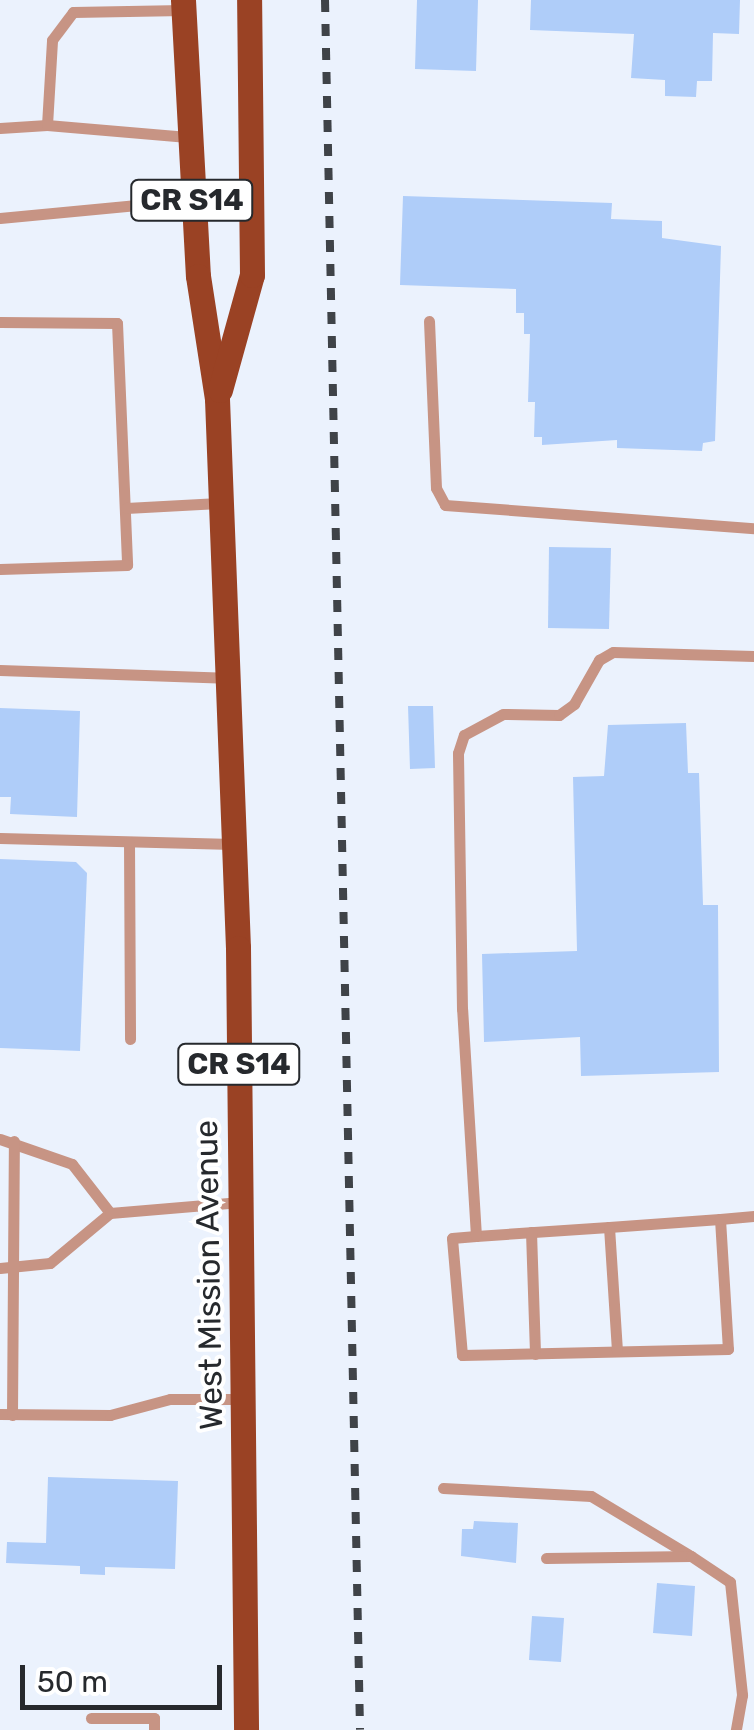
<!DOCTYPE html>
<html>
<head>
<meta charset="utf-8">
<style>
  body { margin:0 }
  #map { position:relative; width:754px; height:1730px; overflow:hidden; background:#ebf2fd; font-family:Rubik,sans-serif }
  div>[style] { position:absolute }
  .building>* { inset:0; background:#afcdf9 }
  .lane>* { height:11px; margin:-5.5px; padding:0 5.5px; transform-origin:5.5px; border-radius:5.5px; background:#c79484 }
  .primary>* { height:25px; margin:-12.5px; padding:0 12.5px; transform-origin:12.5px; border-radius:12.5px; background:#9a4224 }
  .rail>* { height:8px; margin-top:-4px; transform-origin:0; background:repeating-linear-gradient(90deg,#3f4348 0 12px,transparent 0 24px) }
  span { translate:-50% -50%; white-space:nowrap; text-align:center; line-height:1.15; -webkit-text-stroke:8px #fff; paint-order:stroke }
  .shield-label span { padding:2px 8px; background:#fff; border:2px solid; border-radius:8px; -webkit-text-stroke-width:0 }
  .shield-label { font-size:30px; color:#26292d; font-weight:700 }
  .street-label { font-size:32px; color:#26292d }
  .scale { position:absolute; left:20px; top:1665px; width:202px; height:45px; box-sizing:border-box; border:5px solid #26292d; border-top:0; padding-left:12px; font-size:30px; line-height:35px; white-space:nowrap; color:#26292d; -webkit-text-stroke:8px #fff; paint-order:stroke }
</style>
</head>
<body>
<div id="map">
  <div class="building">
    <div style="clip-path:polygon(417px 0,478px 0,476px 71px,415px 69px)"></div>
    <div style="clip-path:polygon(531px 0,740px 0,739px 34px,713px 33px,712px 81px,697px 81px,696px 97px,665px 96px,665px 80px,631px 78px,634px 34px,530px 30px)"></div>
    <div style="clip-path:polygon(403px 196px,612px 203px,611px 219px,662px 221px,662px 238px,721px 246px,715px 441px,703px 443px,702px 451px,617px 448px,617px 440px,542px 445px,542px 437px,534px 437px,535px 402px,528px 402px,530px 334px,524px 334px,524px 313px,516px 313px,516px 289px,400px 285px)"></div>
    <div style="clip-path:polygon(549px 547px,611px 548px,609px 629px,548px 628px)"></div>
    <div style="clip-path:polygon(408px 706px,433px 706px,435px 768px,410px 769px)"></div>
    <div style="clip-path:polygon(0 708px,80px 711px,77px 817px,10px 814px,11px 797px,0 797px)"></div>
    <div style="clip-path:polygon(686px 723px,688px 773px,699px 773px,703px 905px,718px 905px,719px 1072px,581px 1076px,580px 1037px,484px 1042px,482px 954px,577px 951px,573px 777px,604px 776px,608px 725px)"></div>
    <div style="clip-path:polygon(0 859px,76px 862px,87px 873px,80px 1051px,0 1048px)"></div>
    <div style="clip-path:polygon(48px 1477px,178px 1481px,175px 1569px,105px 1567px,105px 1575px,80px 1574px,80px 1566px,6px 1563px,7px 1542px,46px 1543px)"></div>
    <div style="clip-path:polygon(474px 1521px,518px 1523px,516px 1563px,461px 1556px,462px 1529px,473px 1529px)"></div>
    <div style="clip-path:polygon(657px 1583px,695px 1586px,692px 1636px,653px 1633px)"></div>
    <div style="clip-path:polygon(532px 1616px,564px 1618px,561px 1662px,529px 1660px)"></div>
  </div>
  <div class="lane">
    <div style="left:47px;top:125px;width:85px;rotate:-86.6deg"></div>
    <div style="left:52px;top:40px;width:35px;rotate:-53deg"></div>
    <div style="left:73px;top:12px;width:110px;rotate:-1deg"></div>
    <div style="left:0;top:128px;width:47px;rotate:-3.7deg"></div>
    <div style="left:47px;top:125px;width:141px;rotate:4.9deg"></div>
    <div style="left:0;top:218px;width:193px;rotate:-5.4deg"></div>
    <div style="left:429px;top:321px;width:167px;rotate:87.6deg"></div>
    <div style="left:436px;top:488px;width:19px;rotate:62deg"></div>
    <div style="left:445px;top:505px;width:310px;rotate:4.3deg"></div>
    <div style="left:0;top:322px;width:117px;rotate:0.5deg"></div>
    <div style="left:117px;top:323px;width:242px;rotate:87.6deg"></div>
    <div style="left:127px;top:565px;width:127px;rotate:178.2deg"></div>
    <div style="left:126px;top:508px;width:93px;rotate:-3.1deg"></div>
    <div style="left:0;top:670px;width:225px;rotate:2deg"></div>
    <div style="left:0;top:838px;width:233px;rotate:1.5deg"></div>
    <div style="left:129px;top:842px;width:197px;rotate:89.7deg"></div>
    <div style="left:0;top:1139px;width:76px;rotate:19.1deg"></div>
    <div style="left:72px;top:1164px;width:62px;rotate:52.2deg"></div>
    <div style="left:720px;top:1219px;width:130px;rotate:86.5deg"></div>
    <div style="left:728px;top:1349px;width:266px;rotate:178.7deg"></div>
    <div style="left:462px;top:1355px;width:117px;rotate:-94.9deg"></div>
    <div style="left:452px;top:1238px;width:24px;rotate:-5deg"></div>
    <div style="left:476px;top:1236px;width:133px;rotate:-3.9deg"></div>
    <div style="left:609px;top:1227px;width:111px;rotate:-4.1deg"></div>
    <div style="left:720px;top:1219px;width:34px;rotate:-5deg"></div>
    <div style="left:609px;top:1227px;width:124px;rotate:86.3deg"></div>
    <div style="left:531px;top:1232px;width:122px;rotate:88.1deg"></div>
    <div style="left:476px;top:1236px;width:227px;rotate:-93.5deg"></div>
    <div style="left:462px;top:1009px;width:256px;rotate:-90.9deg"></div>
    <div style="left:458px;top:753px;width:19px;rotate:-72deg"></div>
    <div style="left:464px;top:735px;width:44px;rotate:-28.3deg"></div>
    <div style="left:503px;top:714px;width:56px;rotate:1deg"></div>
    <div style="left:559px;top:715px;width:19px;rotate:-36deg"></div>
    <div style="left:574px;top:704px;width:51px;rotate:-60.4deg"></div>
    <div style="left:599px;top:660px;width:16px;rotate:-30deg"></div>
    <div style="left:613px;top:652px;width:141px;rotate:1.6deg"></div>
    <div style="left:0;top:1268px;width:50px;rotate:-5.7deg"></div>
    <div style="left:50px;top:1263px;width:78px;rotate:-39.8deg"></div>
    <div style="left:110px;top:1213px;width:131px;rotate:-4.8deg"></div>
    <div style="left:0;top:1414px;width:110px;rotate:0.5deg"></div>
    <div style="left:110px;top:1415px;width:62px;rotate:-14.9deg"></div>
    <div style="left:170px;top:1399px;width:73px"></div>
    <div style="left:12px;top:1415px;width:274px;rotate:-89.6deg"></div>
    <div style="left:443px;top:1488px;width:148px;rotate:3.1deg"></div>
    <div style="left:591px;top:1496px;width:114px;rotate:31deg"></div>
    <div style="left:546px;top:1558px;width:145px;rotate:-0.8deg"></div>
    <div style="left:691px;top:1556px;width:47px;rotate:33.7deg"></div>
    <div style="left:730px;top:1582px;width:114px;rotate:83.9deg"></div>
    <div style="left:742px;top:1695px;width:36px;rotate:100deg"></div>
    <div style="left:91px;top:1718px;width:63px"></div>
    <div style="left:154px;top:1718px;width:12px;rotate:90deg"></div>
  </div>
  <div class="primary">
    <div style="left:183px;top:0;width:276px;rotate:86.9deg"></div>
    <div style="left:198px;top:276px;width:124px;rotate:81.2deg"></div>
    <div style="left:217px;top:399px;width:549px;rotate:87.81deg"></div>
    <div style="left:238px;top:948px;width:782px;rotate:89.41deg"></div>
    <div style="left:220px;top:390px;width:119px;rotate:-74.5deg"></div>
    <div style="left:252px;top:275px;width:275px;rotate:-90.6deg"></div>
  </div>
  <div class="rail">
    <div style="left:325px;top:0;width:1730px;rotate:88.84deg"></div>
  </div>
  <div class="shield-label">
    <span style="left:192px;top:200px">CR S14</span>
    <span style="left:239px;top:1064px">CR S14</span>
  </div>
  <div class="street-label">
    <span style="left:209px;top:1275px;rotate:-91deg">West Mission Avenue</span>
  </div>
  <div class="scale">50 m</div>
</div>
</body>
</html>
